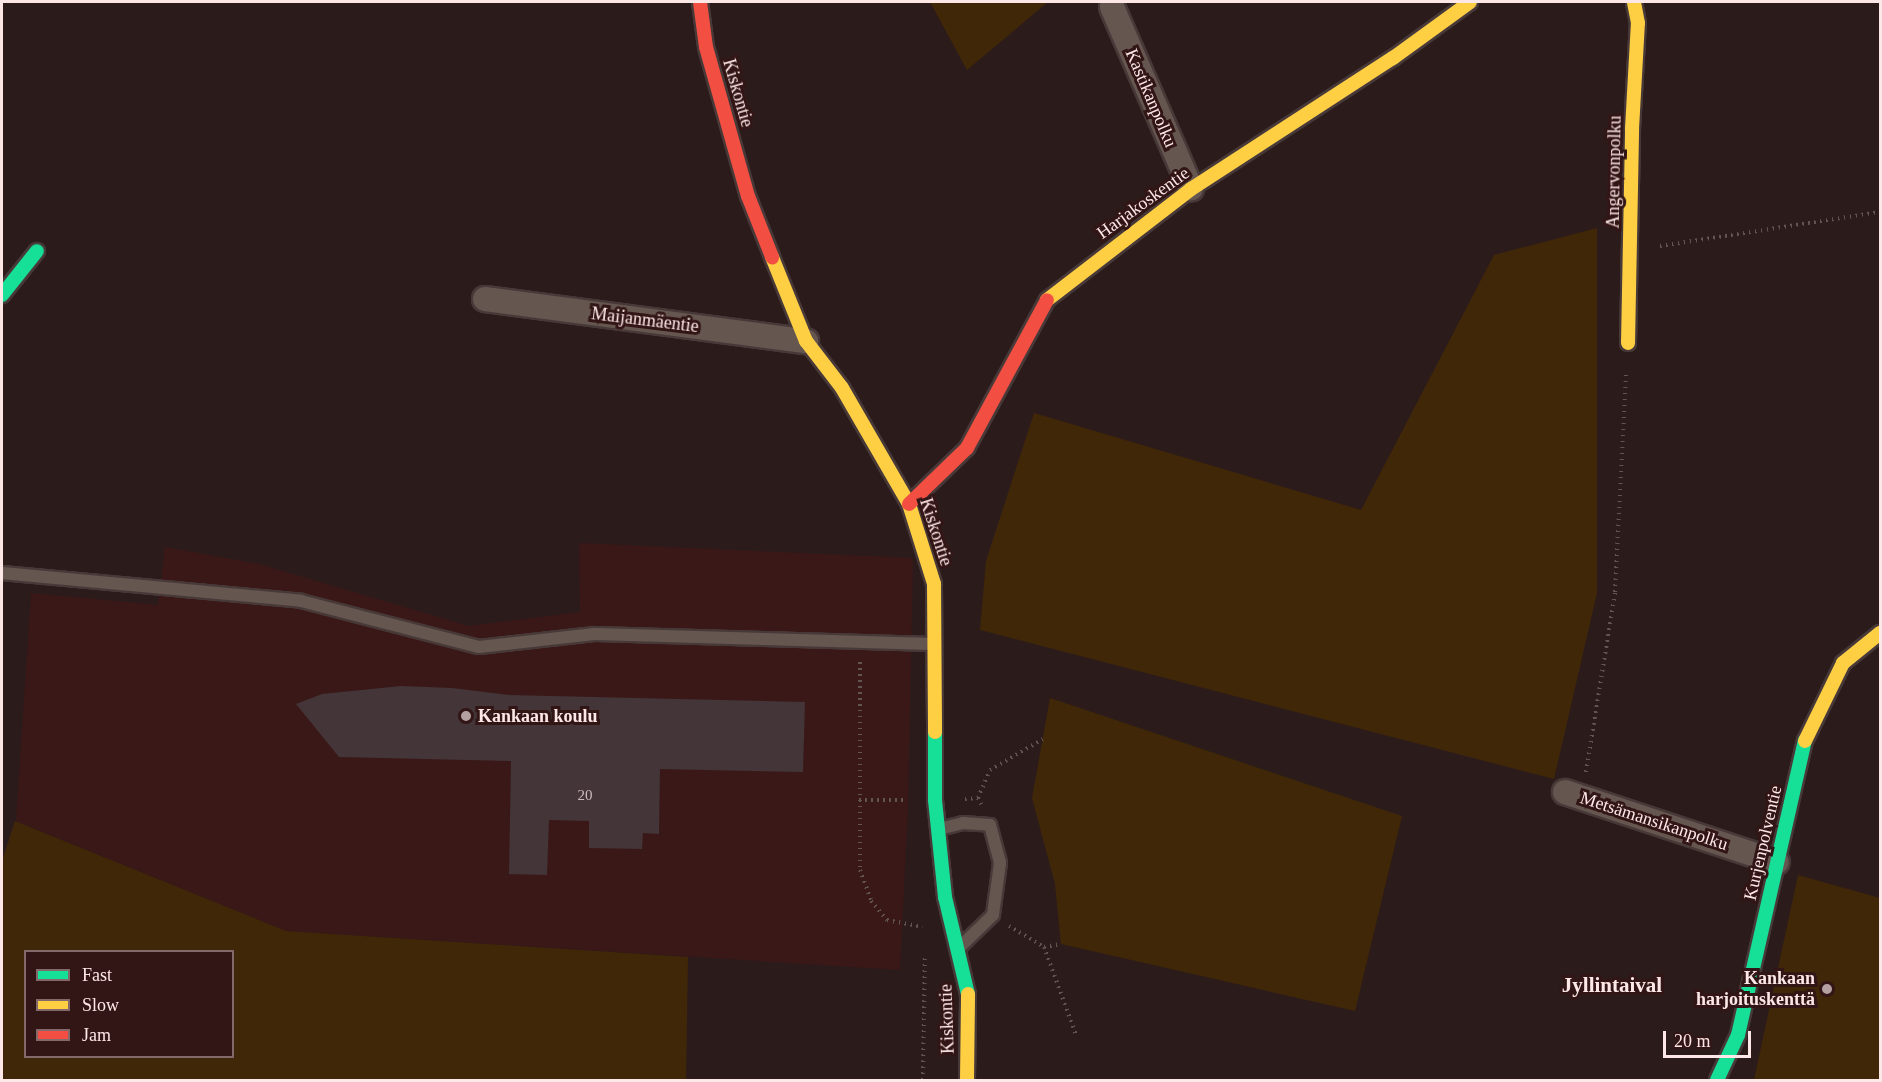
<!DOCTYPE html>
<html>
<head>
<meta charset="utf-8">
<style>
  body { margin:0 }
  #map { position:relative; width:1882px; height:1082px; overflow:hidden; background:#2c1b1b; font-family:"Times New Roman",serif }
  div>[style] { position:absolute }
  .built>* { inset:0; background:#3a1818 }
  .green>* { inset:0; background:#402708 }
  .building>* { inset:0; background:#433538 }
  .path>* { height:4px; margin-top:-2px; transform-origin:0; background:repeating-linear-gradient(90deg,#625551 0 1.5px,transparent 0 6px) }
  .roads { filter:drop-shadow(2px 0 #483939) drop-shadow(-2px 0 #483939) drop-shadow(0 2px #483939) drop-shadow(0 -2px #483939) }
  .lane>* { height:12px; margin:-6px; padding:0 6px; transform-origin:6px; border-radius:6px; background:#655650 }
  .street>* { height:24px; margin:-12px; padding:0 12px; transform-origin:12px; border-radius:12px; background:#655650 }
  .fast>* { height:14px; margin:-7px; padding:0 7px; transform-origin:7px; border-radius:7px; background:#16e098 }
  .slow>* { height:14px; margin:-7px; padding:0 7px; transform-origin:7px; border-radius:7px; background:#ffcf43 }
  .jam>* { height:14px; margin:-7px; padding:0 7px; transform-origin:7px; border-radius:7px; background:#f24e42 }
  .dots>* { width:16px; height:16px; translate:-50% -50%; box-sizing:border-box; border:3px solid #321515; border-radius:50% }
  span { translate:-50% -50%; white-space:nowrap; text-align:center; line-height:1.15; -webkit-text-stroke:6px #321515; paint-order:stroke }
  .number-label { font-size:15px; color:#cebbbb }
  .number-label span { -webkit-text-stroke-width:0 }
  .street-label { font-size:18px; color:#fde8e7 }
  .poi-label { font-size:18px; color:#fde8e7; font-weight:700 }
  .left { translate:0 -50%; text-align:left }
  .right { translate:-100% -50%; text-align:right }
  .quarter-label { font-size:21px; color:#fde8e7; font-weight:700 }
  .frame { position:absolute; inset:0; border:3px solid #fde8e7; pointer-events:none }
  .legend { position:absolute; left:24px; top:950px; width:210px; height:108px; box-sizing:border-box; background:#321515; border:2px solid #836969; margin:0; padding:8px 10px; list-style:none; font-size:18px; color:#fde8e7 }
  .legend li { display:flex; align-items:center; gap:12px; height:30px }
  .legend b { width:30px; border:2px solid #836969 }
  .scale { position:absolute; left:1663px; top:1031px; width:88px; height:27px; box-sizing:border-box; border:3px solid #fde8e7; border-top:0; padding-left:8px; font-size:18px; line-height:21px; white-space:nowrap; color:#fde8e7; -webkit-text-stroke:4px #321515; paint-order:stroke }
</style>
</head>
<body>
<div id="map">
  <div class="built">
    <div style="clip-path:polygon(579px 543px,913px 558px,908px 806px,900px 970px,286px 931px,16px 821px,31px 593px,158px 605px,165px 547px,259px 564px,469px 626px,580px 612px)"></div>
  </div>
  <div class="green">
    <div style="clip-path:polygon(930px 2px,1048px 2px,967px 70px)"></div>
    <div style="clip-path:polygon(1597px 228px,1597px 593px,1554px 779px,980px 630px,986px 561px,1034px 413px,1361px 510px,1494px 255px)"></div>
    <div style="clip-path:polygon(1050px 698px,1402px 816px,1355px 1011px,1061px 944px,1055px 884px,1032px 798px)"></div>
    <div style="clip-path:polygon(evenodd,15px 821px,286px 931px,688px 957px,686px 1080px,2px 1080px,2px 861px,15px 821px,26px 952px,232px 952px,232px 1056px,26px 1056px,26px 952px)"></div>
    <div style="clip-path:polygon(1798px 875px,1880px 898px,1880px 1080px,1754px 1080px)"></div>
  </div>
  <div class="building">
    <div style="clip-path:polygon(401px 686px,452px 688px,509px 695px,805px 702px,803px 772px,660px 769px,659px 834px,643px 833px,642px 849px,589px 848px,589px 821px,549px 820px,547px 875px,509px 874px,511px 761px,339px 757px,296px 704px,322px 694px)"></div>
  </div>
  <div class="path">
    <div style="left:1660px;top:246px;width:223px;rotate:-8.8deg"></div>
    <div style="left:860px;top:662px;width:208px;rotate:90deg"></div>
    <div style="left:860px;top:870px;width:33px;rotate:70deg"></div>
    <div style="left:871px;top:901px;width:25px;rotate:50deg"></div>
    <div style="left:887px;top:920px;width:36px;rotate:11deg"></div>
    <div style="left:1586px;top:772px;width:182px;rotate:-80.8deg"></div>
    <div style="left:1615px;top:592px;width:218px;rotate:-87.1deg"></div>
    <div style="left:978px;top:798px;width:30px;rotate:-67deg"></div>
    <div style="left:990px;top:770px;width:61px;rotate:-30.3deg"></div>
    <div style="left:965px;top:799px;width:13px;rotate:-4deg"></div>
    <div style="left:978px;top:798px;width:7px;rotate:63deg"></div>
    <div style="left:859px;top:800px;width:45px"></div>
    <div style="left:1009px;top:926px;width:41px;rotate:31deg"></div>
    <div style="left:1044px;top:947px;width:94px;rotate:70deg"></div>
    <div style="left:1044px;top:947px;width:17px;rotate:-10deg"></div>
    <div style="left:923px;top:1080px;width:125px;rotate:-89.1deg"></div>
  </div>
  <div class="roads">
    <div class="lane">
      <div style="left:2px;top:573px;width:300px;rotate:5.3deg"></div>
      <div style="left:301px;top:601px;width:184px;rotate:14.5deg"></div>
      <div style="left:479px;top:647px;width:116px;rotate:-6.4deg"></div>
      <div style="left:594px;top:634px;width:340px;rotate:1.7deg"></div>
      <div style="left:939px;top:829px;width:25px;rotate:-14deg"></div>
      <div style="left:963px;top:823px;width:27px;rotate:4deg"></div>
      <div style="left:990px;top:825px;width:39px;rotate:75deg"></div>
      <div style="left:1000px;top:863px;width:52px;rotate:97.7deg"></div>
      <div style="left:993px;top:915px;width:45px;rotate:135.9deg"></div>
    </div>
    <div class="street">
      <div style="left:1112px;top:7px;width:198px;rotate:66.5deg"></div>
      <div style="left:485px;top:299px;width:324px;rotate:7.5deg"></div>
      <div style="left:1565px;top:792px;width:223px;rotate:18.3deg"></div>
    </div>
    <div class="fast">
      <div style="left:2px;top:295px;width:56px;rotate:-51.5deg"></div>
      <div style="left:935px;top:732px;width:68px;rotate:90deg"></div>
      <div style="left:935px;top:800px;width:98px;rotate:84.1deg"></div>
      <div style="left:945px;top:897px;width:100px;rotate:76.7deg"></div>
      <div style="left:1717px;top:1080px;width:50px;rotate:-65deg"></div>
      <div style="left:1738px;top:1035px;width:302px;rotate:-77.2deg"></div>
    </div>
    <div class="slow">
      <div style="left:772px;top:257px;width:91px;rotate:68deg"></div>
      <div style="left:806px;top:341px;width:59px;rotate:52.5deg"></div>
      <div style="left:842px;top:388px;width:134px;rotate:60deg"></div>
      <div style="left:909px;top:504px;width:84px;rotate:72.6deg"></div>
      <div style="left:934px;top:584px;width:148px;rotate:89.6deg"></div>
      <div style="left:1047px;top:300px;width:182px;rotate:-37.6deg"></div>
      <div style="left:1191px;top:189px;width:241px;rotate:-33deg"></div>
      <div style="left:1393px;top:58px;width:95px;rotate:-36deg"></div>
      <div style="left:1628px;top:343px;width:214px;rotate:-88.9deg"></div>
      <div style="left:1632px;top:129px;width:106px;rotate:-86.8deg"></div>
      <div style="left:1638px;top:23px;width:21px;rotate:-101deg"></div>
      <div style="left:1805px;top:741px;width:87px;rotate:-64deg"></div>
      <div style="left:1843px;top:663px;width:48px;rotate:-39deg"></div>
      <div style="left:967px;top:1080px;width:86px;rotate:-89.3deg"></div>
    </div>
    <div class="jam">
      <div style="left:700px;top:2px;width:45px;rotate:82.4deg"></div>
      <div style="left:706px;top:47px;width:155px;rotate:74.3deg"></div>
      <div style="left:748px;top:196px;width:66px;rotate:68.5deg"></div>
      <div style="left:909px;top:504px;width:81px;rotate:-44deg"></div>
      <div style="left:967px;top:448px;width:168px;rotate:-61.6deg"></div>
    </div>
  </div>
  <div class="dots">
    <div style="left:466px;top:716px;background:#b4a0a0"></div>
    <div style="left:1827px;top:989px;background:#b4a0a0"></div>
  </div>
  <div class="number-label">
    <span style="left:585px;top:796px">20</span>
  </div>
  <div class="street-label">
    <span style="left:738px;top:93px;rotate:74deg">Kiskontie</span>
    <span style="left:1151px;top:98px;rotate:67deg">Kastikanpolku</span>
    <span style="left:1614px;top:172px;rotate:-89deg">Angervonpolku</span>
    <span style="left:1143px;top:203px;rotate:-36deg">Harjakoskentie</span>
    <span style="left:645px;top:320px;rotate:7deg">Maijanmäentie</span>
    <span style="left:936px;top:532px;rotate:72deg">Kiskontie</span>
    <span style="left:1654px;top:821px;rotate:18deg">Metsämansikanpolku</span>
    <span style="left:1763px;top:843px;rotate:-77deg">Kurjenpolventie</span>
    <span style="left:947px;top:1019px;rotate:-92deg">Kiskontie</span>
  </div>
  <div class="poi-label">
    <span class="left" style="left:478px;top:716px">Kankaan koulu</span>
    <span class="right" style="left:1815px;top:989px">Kankaan<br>harjoituskenttä</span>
  </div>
  <div class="quarter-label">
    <span style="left:1612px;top:985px">Jyllintaival</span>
  </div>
  <div class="frame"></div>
  <ul class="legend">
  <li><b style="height:8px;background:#16e098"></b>Fast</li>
  <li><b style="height:8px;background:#ffcf43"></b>Slow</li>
  <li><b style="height:8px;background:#f24e42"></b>Jam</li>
  </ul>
  <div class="scale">20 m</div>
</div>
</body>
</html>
